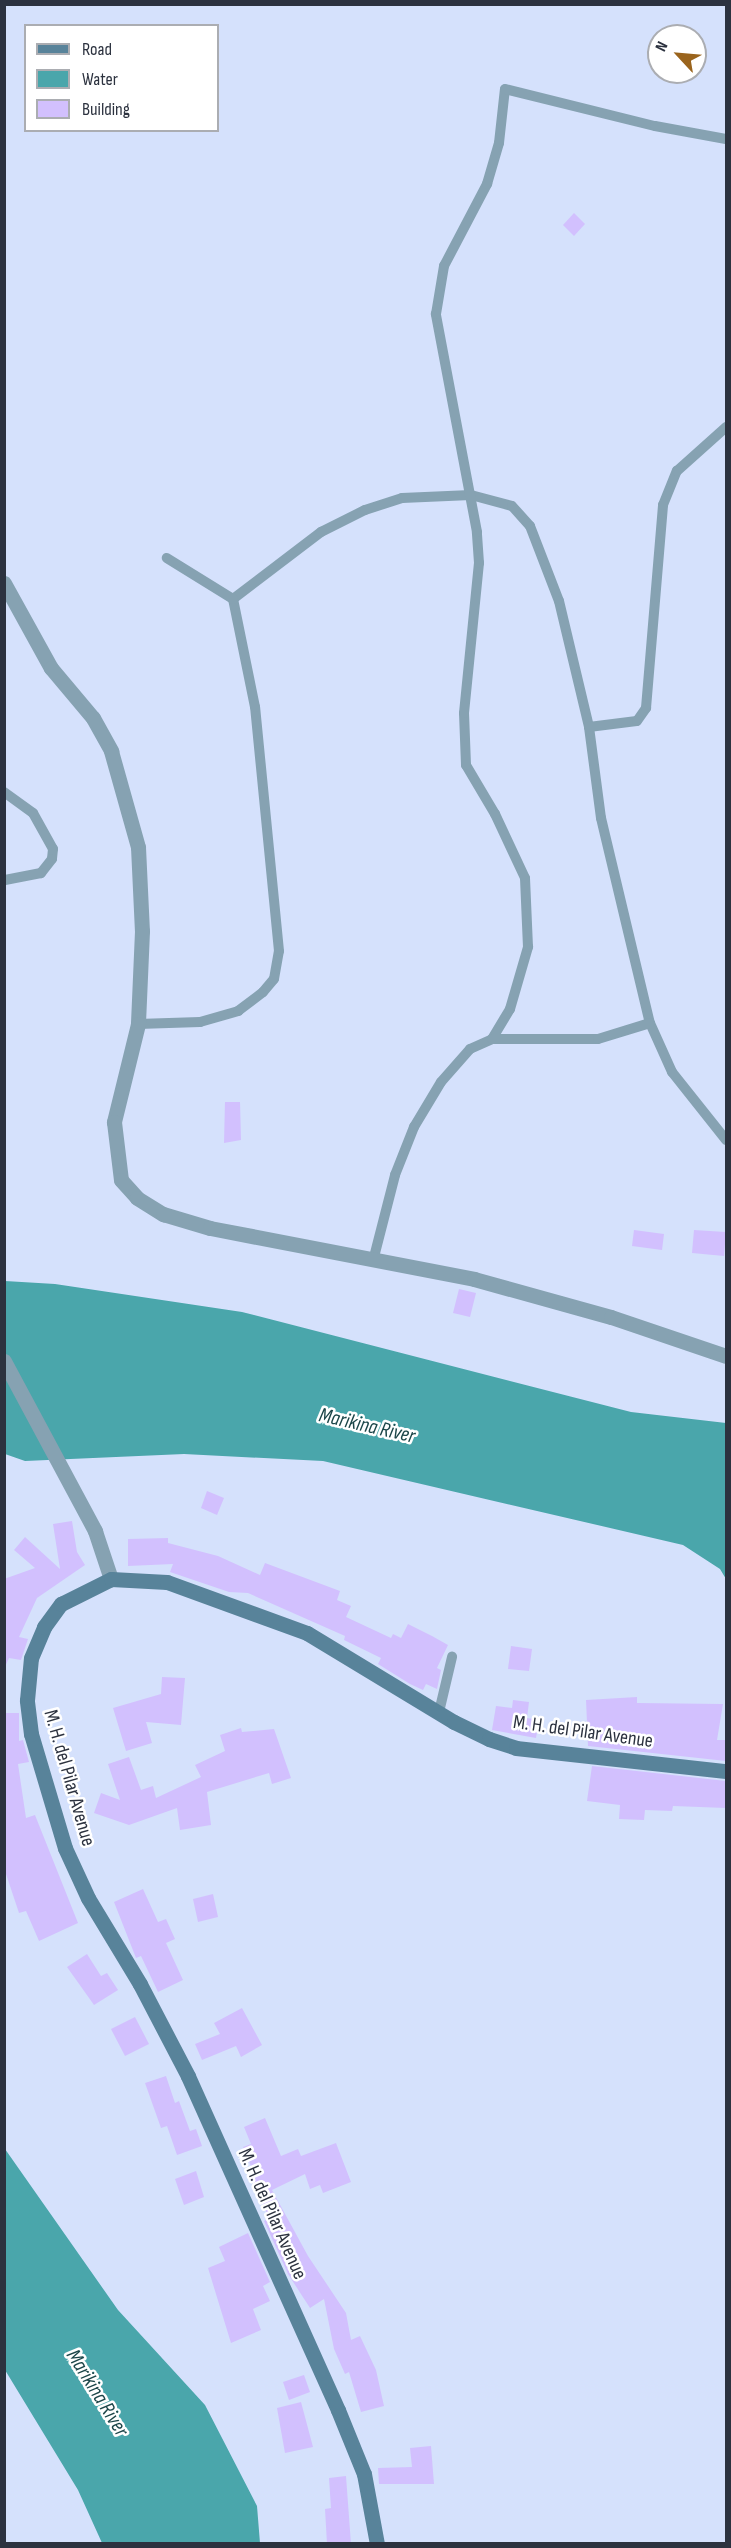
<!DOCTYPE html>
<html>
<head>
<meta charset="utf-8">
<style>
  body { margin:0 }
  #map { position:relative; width:731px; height:2548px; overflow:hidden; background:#d5e1fc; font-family:"Sofia Sans Condensed",sans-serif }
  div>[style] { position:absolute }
  .water>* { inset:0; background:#4aa6ab }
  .building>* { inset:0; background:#d2c0fe }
  .lane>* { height:10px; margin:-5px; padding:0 5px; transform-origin:5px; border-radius:5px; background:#86a2b2 }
  .street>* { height:15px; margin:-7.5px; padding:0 7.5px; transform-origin:7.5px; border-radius:7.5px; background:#86a2b2 }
  .secondary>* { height:15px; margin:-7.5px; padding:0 7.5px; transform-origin:7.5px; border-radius:7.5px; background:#58839a }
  span { translate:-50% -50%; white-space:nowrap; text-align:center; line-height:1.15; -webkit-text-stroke:5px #fff; paint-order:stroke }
  .street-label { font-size:20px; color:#2c323f }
  .water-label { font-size:21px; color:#1c4649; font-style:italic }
  .frame { position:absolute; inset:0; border:6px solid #2c323f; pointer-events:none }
  .legend { position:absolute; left:24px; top:24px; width:195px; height:108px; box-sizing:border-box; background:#fff; border:2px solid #abadb2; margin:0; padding:8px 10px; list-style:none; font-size:18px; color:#2c323f }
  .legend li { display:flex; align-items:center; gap:12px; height:30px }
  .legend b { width:30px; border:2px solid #abadb2 }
  .north { position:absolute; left:647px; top:24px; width:60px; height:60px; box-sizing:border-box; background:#fff; border:2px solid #abadb2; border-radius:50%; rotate:296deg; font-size:16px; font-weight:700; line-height:24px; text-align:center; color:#2c323f }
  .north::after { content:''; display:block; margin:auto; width:21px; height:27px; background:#9a641d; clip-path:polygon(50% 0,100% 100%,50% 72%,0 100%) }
</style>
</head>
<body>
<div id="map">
  <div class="water">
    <div style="clip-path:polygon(5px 1281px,55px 1284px,242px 1312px,631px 1412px,726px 1423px,726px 1579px,720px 1569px,683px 1545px,323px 1461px,184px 1454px,25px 1461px,5px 1454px)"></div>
    <div style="clip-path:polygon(5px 2149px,118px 2310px,205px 2405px,257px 2506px,260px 2543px,102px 2543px,78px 2490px,5px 2370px)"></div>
  </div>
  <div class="building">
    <div style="clip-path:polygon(574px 213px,585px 224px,574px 236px,563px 225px)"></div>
    <div style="clip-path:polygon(225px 1102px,240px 1102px,241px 1140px,224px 1143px)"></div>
    <div style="clip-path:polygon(634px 1230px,664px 1234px,662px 1250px,632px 1246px)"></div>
    <div style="clip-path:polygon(694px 1230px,726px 1232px,724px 1256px,692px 1253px)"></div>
    <div style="clip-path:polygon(459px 1289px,476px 1293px,470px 1317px,453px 1313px)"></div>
    <div style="clip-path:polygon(207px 1491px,224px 1498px,217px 1515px,201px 1508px)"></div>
    <div style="clip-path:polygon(72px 1521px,77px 1552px,85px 1565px,37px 1598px,19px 1637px,28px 1639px,21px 1660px,9px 1658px,4px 1669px,4px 1579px,35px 1568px,14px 1550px,25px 1537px,60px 1569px,53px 1524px)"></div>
    <div style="clip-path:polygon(168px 1538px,168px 1543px,218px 1556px,260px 1575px,265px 1563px,340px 1591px,337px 1600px,351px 1606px,346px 1617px,391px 1638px,393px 1634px,401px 1638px,408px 1624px,432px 1636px,448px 1645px,437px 1668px,441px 1670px,437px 1689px,426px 1684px,423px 1690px,410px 1684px,378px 1664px,381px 1658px,344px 1640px,345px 1636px,248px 1593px,229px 1592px,170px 1572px,173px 1564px,128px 1566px,128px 1539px)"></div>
    <div style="clip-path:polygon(511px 1646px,532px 1649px,529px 1671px,508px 1669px)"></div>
    <div style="clip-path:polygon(162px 1677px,185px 1678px,181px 1725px,146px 1722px,152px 1743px,126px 1751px,113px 1708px,161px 1694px)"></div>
    <div style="clip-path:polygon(637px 1697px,637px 1703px,723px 1704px,717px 1740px,726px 1740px,726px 1761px,588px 1746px,586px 1700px)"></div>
    <div style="clip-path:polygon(513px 1700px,529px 1702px,527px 1718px,539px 1720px,536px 1738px,492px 1730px,496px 1706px,512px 1708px)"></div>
    <div style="clip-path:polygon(4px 1713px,19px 1713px,19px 1741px,23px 1740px,29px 1762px,18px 1764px,26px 1818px,35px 1815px,78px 1923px,39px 1941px,26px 1911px,19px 1913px,5px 1871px)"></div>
    <div style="clip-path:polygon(241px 1728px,242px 1732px,274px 1729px,291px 1778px,272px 1784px,269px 1773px,207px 1792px,211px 1825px,180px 1830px,177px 1808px,129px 1825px,94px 1813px,101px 1793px,120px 1800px,108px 1764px,129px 1757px,141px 1790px,153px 1786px,156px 1798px,201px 1777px,195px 1765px,225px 1751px,220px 1735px)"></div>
    <div style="clip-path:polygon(592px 1766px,726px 1781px,726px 1808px,673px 1806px,672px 1811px,645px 1810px,644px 1820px,619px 1819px,620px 1805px,587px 1801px)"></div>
    <div style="clip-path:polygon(143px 1889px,158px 1922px,166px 1919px,175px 1939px,166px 1943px,183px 1980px,158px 1992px,141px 1956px,136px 1958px,114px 1902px)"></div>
    <div style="clip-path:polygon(213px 1894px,218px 1917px,198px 1922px,193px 1899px)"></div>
    <div style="clip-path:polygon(87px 1954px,101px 1976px,107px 1973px,118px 1990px,94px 2005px,67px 1967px)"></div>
    <div style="clip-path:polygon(242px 2008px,262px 2045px,241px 2057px,236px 2046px,202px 2060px,195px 2044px,220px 2034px,214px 2023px)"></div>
    <div style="clip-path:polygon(135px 2017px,149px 2044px,125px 2056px,111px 2029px)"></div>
    <div style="clip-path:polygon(166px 2076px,175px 2103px,179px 2101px,190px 2131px,196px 2129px,202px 2146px,177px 2155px,167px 2126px,161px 2128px,145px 2083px)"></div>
    <div style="clip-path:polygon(265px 2118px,281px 2156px,298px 2149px,301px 2156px,336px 2143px,351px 2182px,323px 2193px,320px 2185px,310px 2189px,305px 2174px,272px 2190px,308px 2256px,346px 2313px,351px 2340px,360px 2336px,376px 2370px,384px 2406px,361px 2412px,349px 2372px,345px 2374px,334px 2349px,324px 2299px,310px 2308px,288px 2274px,264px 2221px,269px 2218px,249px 2173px,253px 2171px,243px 2147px,251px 2144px,244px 2127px)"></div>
    <div style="clip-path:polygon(196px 2171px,204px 2197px,184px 2205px,175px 2179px)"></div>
    <div style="clip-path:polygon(248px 2233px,270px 2282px,263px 2286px,270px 2301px,253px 2309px,261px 2330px,231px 2343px,208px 2268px,225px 2261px,219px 2247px)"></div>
    <div style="clip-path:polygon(304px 2375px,310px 2392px,289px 2400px,283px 2382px)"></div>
    <div style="clip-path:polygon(301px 2402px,313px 2447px,285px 2453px,277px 2408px)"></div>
    <div style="clip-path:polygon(431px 2446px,434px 2484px,379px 2484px,378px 2468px,412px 2467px,410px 2448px)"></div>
    <div style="clip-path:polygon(346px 2476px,351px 2544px,327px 2544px,325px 2509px,331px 2508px,329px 2478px)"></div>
  </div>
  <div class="lane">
    <div style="left:233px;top:599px;width:111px;rotate:-37.3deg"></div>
    <div style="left:321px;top:532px;width:49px;rotate:-26.6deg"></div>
    <div style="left:365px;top:510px;width:39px;rotate:-18deg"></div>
    <div style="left:402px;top:498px;width:69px;rotate:-2.5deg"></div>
    <div style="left:471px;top:495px;width:42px;rotate:15deg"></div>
    <div style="left:512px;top:506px;width:27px;rotate:48deg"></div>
    <div style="left:530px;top:526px;width:80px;rotate:68.9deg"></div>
    <div style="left:559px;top:601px;width:130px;rotate:76.6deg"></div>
    <div style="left:589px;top:727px;width:92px;rotate:82.5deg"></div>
    <div style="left:601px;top:818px;width:211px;rotate:76.6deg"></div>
    <div style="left:650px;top:1023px;width:54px;rotate:65.8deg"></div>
    <div style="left:672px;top:1072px;width:87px;rotate:51.5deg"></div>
    <div style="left:589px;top:727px;width:48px;rotate:-7.1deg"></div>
    <div style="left:637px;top:721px;width:16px;rotate:-55deg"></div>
    <div style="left:646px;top:708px;width:204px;rotate:-85.2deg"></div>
    <div style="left:663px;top:505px;width:37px;rotate:-68deg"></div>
    <div style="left:677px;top:471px;width:66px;rotate:-41.9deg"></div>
    <div style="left:4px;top:792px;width:36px;rotate:36deg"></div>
    <div style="left:33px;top:813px;width:41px;rotate:60.9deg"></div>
    <div style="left:53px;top:849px;width:10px;rotate:96deg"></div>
    <div style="left:52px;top:859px;width:18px;rotate:128deg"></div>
    <div style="left:41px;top:873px;width:38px;rotate:169deg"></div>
    <div style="left:138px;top:1024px;width:62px;rotate:-1.8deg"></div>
    <div style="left:200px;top:1022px;width:40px;rotate:-16deg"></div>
    <div style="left:238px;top:1011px;width:31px;rotate:-37deg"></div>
    <div style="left:263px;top:992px;width:17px;rotate:-50deg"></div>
    <div style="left:274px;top:979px;width:28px;rotate:-80deg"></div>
    <div style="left:279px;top:951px;width:245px;rotate:-95.6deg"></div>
    <div style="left:255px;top:707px;width:110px;rotate:-101.5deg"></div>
    <div style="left:233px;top:599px;width:78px;rotate:-148.2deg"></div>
    <div style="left:492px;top:1039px;width:35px;rotate:-59deg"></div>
    <div style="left:510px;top:1009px;width:65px;rotate:-73.8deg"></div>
    <div style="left:528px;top:947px;width:69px;rotate:-92.5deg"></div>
    <div style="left:525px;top:878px;width:71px;rotate:-115.1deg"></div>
    <div style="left:495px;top:814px;width:57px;rotate:-120.6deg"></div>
    <div style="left:466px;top:765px;width:52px;rotate:-92.2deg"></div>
    <div style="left:464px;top:713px;width:151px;rotate:-84.3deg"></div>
    <div style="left:479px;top:563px;width:31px;rotate:-94deg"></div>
    <div style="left:477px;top:532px;width:222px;rotate:-100.7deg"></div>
    <div style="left:436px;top:314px;width:49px;rotate:-80.5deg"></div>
    <div style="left:444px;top:266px;width:93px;rotate:-62.3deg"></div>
    <div style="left:487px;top:184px;width:43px;rotate:-73.7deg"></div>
    <div style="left:499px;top:143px;width:54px;rotate:-83.7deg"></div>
    <div style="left:505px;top:89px;width:154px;rotate:13.9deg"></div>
    <div style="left:655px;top:126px;width:72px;rotate:10.4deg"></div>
    <div style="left:374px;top:1257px;width:85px;rotate:-75.6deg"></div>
    <div style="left:395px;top:1175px;width:52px;rotate:-68.4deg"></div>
    <div style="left:414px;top:1127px;width:52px;rotate:-59deg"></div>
    <div style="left:441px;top:1082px;width:44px;rotate:-48.7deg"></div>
    <div style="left:470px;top:1049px;width:24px;rotate:-24deg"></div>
    <div style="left:492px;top:1039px;width:106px"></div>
    <div style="left:598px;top:1039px;width:54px;rotate:-17.1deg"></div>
    <div style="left:439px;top:1712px;width:57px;rotate:-76.7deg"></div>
  </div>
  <div class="street">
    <div style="left:4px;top:583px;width:97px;rotate:61.1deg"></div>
    <div style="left:51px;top:668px;width:65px;rotate:50deg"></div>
    <div style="left:93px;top:718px;width:38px;rotate:61deg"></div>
    <div style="left:111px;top:751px;width:100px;rotate:74.3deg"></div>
    <div style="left:138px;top:847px;width:84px;rotate:87.3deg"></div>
    <div style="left:142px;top:931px;width:93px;rotate:92.5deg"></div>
    <div style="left:138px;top:1024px;width:101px;rotate:103.8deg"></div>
    <div style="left:114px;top:1122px;width:58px;rotate:83.1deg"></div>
    <div style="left:121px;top:1180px;width:24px;rotate:48deg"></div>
    <div style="left:137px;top:1198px;width:31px;rotate:32deg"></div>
    <div style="left:163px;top:1214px;width:49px;rotate:16.6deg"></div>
    <div style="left:210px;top:1228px;width:269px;rotate:10.9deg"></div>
    <div style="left:474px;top:1279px;width:142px;rotate:15.5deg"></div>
    <div style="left:611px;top:1317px;width:121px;rotate:18.7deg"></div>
    <div style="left:4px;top:1361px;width:193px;rotate:61.8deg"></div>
    <div style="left:95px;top:1531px;width:51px;rotate:71.6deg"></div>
  </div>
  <div class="secondary">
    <div style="left:377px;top:2544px;width:71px;rotate:-100.5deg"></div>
    <div style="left:364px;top:2474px;width:69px;rotate:-112.1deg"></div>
    <div style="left:338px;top:2410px;width:366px;rotate:-114.2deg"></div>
    <div style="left:188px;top:2076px;width:104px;rotate:-117.6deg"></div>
    <div style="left:140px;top:1984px;width:100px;rotate:-121.2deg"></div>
    <div style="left:88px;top:1898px;width:55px;rotate:-114.7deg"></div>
    <div style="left:65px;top:1848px;width:119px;rotate:-106.6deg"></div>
    <div style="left:31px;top:1734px;width:34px;rotate:-97deg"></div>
    <div style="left:27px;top:1700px;width:42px;rotate:-84.6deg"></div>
    <div style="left:31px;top:1658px;width:34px;rotate:-67deg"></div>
    <div style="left:44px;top:1627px;width:29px;rotate:-54deg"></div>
    <div style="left:61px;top:1604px;width:56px;rotate:-26.6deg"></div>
    <div style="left:111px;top:1579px;width:56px;rotate:3.1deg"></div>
    <div style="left:167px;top:1582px;width:149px;rotate:20deg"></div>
    <div style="left:307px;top:1633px;width:172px;rotate:31.2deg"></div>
    <div style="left:454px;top:1722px;width:39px;rotate:26deg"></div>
    <div style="left:489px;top:1739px;width:28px;rotate:18deg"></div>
    <div style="left:516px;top:1748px;width:211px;rotate:6.3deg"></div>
  </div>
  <div class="street-label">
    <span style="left:583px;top:1732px;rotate:8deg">M. H. del Pilar Avenue</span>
    <span style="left:69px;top:1778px;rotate:74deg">M. H. del Pilar Avenue</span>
    <span style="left:272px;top:2214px;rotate:66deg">M. H. del Pilar Avenue</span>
  </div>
  <div class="water-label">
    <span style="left:367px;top:1426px;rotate:13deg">Marikina River</span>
    <span style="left:97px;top:2393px;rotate:58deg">Marikina River</span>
  </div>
  <div class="frame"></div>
  <ul class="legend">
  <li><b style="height:8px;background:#58839a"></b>Road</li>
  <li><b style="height:16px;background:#4aa6ab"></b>Water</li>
  <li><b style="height:16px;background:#d2c0fe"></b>Building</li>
  </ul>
  <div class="north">N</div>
</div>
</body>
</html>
